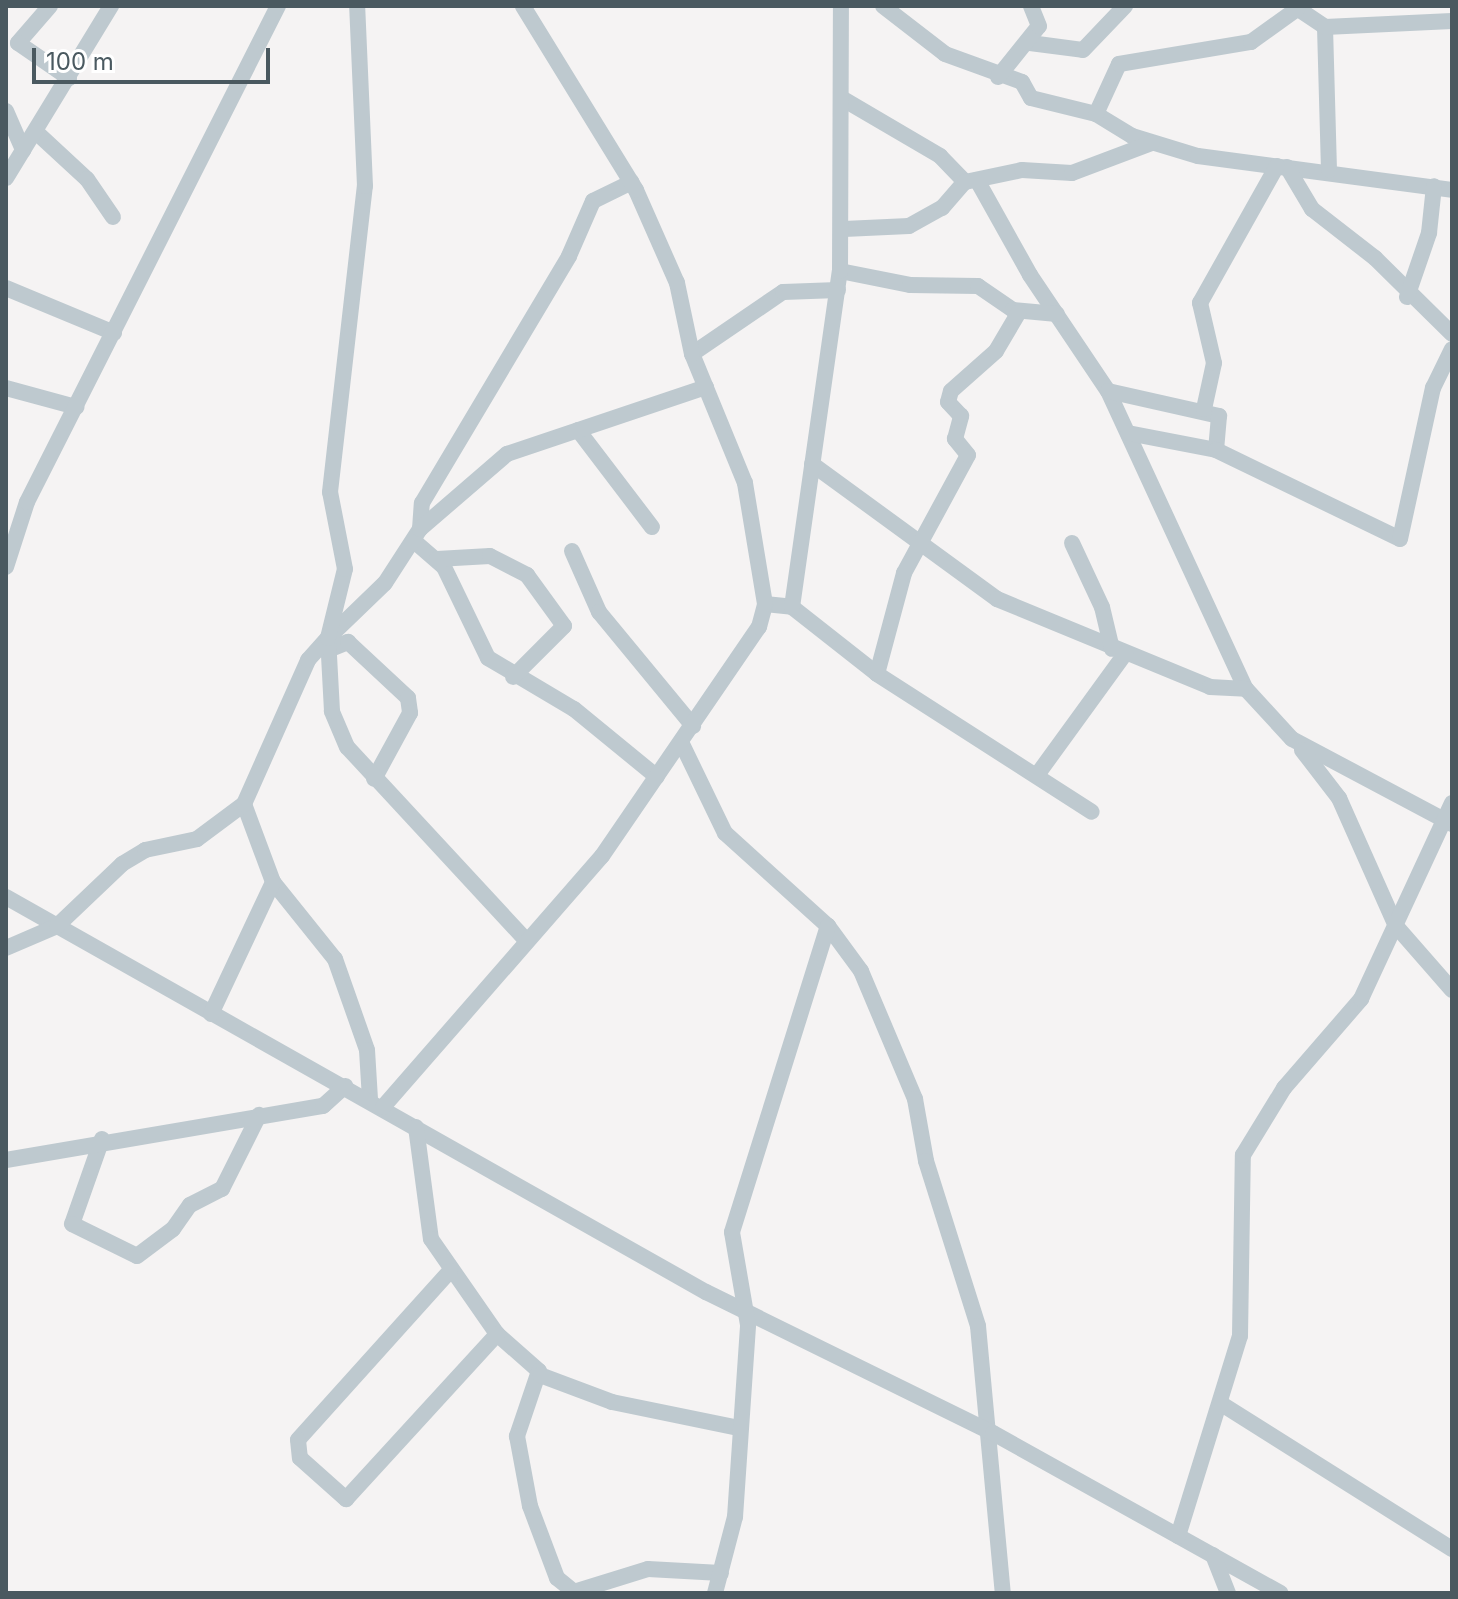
<!DOCTYPE html>
<html>
<head>
<meta charset="utf-8">
<style>
  body { margin:0 }
  #map { position:relative; width:1458px; height:1599px; overflow:hidden; background:#f5f3f3; font-family:Inter,sans-serif }
  div>[style] { position:absolute }
  .minor>* { height:16px; margin:-8px; padding:0 8px; transform-origin:8px; border-radius:8px; background:#bec9cf }
  span { translate:-50% -50%; white-space:nowrap; text-align:center; line-height:1.15; -webkit-text-stroke:7px #fff; paint-order:stroke }
  .frame { position:absolute; inset:0; border:8px solid #4a5960; pointer-events:none }
  .scale { position:absolute; left:32px; top:48px; width:238px; height:36px; box-sizing:border-box; border:4px solid #4a5960; border-top:0; padding-left:10px; font-size:24px; line-height:28px; white-space:nowrap; color:#4a5960; -webkit-text-stroke:6px #fff; paint-order:stroke }
</style>
</head>
<body>
<div id="map">
  <div class="minor">
    <div style="left:50px;top:6px;width:49px;rotate:130.9deg"></div>
    <div style="left:18px;top:43px;width:62px;rotate:34.5deg"></div>
    <div style="left:883px;top:6px;width:78px;rotate:37.7deg"></div>
    <div style="left:945px;top:54px;width:82px;rotate:20deg"></div>
    <div style="left:1022px;top:82px;width:18px;rotate:61deg"></div>
    <div style="left:1031px;top:98px;width:67px;rotate:13.8deg"></div>
    <div style="left:1096px;top:114px;width:42px;rotate:31.4deg"></div>
    <div style="left:1132px;top:136px;width:69px;rotate:16.9deg"></div>
    <div style="left:1198px;top:156px;width:256px;rotate:7.6deg"></div>
    <div style="left:1294px;top:6px;width:37px;rotate:34deg"></div>
    <div style="left:1325px;top:27px;width:143px;rotate:88.4deg"></div>
    <div style="left:1325px;top:27px;width:127px;rotate:-2.7deg"></div>
    <div style="left:1030px;top:43px;width:53px;rotate:7.5deg"></div>
    <div style="left:1083px;top:50px;width:61px;rotate:-46.3deg"></div>
    <div style="left:998px;top:77px;width:65px;rotate:-51.2deg"></div>
    <div style="left:1039px;top:26px;width:22px;rotate:-112deg"></div>
    <div style="left:843px;top:99px;width:113px;rotate:30.4deg"></div>
    <div style="left:940px;top:156px;width:36px;rotate:46deg"></div>
    <div style="left:6px;top:111px;width:43px;rotate:66.4deg"></div>
    <div style="left:1096px;top:114px;width:55px;rotate:-65.3deg"></div>
    <div style="left:1119px;top:64px;width:134px;rotate:-9.5deg"></div>
    <div style="left:1251px;top:42px;width:57px;rotate:-35.7deg"></div>
    <div style="left:36px;top:132px;width:69px;rotate:42.7deg"></div>
    <div style="left:87px;top:179px;width:46px;rotate:55.6deg"></div>
    <div style="left:1287px;top:167px;width:49px;rotate:59.2deg"></div>
    <div style="left:1312px;top:209px;width:80px;rotate:37.9deg"></div>
    <div style="left:1375px;top:258px;width:108px;rotate:44.6deg"></div>
    <div style="left:6px;top:178px;width:202px;rotate:-58.6deg"></div>
    <div style="left:977px;top:180px;width:109px;rotate:60.8deg"></div>
    <div style="left:1030px;top:275px;width:140px;rotate:56.1deg"></div>
    <div style="left:1108px;top:391px;width:328px;rotate:65.2deg"></div>
    <div style="left:1246px;top:689px;width:68px;rotate:47.4deg"></div>
    <div style="left:1292px;top:739px;width:181px;rotate:28deg"></div>
    <div style="left:844px;top:229px;width:65px;rotate:-2.6deg"></div>
    <div style="left:909px;top:226px;width:38px;rotate:-29deg"></div>
    <div style="left:942px;top:208px;width:35px;rotate:-49deg"></div>
    <div style="left:965px;top:182px;width:58px;rotate:-11.9deg"></div>
    <div style="left:1022px;top:170px;width:50px;rotate:3.4deg"></div>
    <div style="left:1072px;top:173px;width:85px;rotate:-20.6deg"></div>
    <div style="left:840px;top:271px;width:71px;rotate:11.3deg"></div>
    <div style="left:910px;top:285px;width:68px;rotate:0.8deg"></div>
    <div style="left:978px;top:286px;width:42px;rotate:34.4deg"></div>
    <div style="left:1013px;top:310px;width:44px;rotate:5.2deg"></div>
    <div style="left:6px;top:288px;width:117px;rotate:22.6deg"></div>
    <div style="left:1407px;top:297px;width:68px;rotate:-71deg"></div>
    <div style="left:1429px;top:233px;width:47px;rotate:-83.9deg"></div>
    <div style="left:692px;top:354px;width:110px;rotate:-34.3deg"></div>
    <div style="left:783px;top:292px;width:55px;rotate:-2.1deg"></div>
    <div style="left:6px;top:388px;width:73px;rotate:15.2deg"></div>
    <div style="left:1108px;top:391px;width:114px;rotate:12.7deg"></div>
    <div style="left:1219px;top:416px;width:34px;rotate:95deg"></div>
    <div style="left:1204px;top:409px;width:47px;rotate:-77.7deg"></div>
    <div style="left:1214px;top:363px;width:62px;rotate:-103.1deg"></div>
    <div style="left:1200px;top:303px;width:157px;rotate:-60.7deg"></div>
    <div style="left:578px;top:430px;width:122px;rotate:52.7deg"></div>
    <div style="left:1128px;top:433px;width:90px;rotate:10.9deg"></div>
    <div style="left:1216px;top:450px;width:204px;rotate:25.8deg"></div>
    <div style="left:1400px;top:539px;width:155px;rotate:-77.7deg"></div>
    <div style="left:1433px;top:388px;width:43px;rotate:-64deg"></div>
    <div style="left:812px;top:464px;width:229px;rotate:36.1deg"></div>
    <div style="left:997px;top:599px;width:230px;rotate:22.4deg"></div>
    <div style="left:1210px;top:687px;width:36px;rotate:3deg"></div>
    <div style="left:420px;top:529px;width:26px;rotate:-86deg"></div>
    <div style="left:422px;top:503px;width:287px;rotate:-59.2deg"></div>
    <div style="left:569px;top:256px;width:60px;rotate:-66.4deg"></div>
    <div style="left:593px;top:201px;width:43px;rotate:-26deg"></div>
    <div style="left:414px;top:541px;width:40px;rotate:41deg"></div>
    <div style="left:444px;top:567px;width:101px;rotate:64.2deg"></div>
    <div style="left:488px;top:658px;width:100px;rotate:30.7deg"></div>
    <div style="left:574px;top:709px;width:107px;rotate:39.3deg"></div>
    <div style="left:1072px;top:543px;width:71px;rotate:64.9deg"></div>
    <div style="left:1102px;top:607px;width:43px;rotate:76.6deg"></div>
    <div style="left:572px;top:551px;width:67px;rotate:66.1deg"></div>
    <div style="left:599px;top:612px;width:148px;rotate:50.5deg"></div>
    <div style="left:437px;top:559px;width:53px;rotate:-3.2deg"></div>
    <div style="left:490px;top:556px;width:42px;rotate:27.2deg"></div>
    <div style="left:527px;top:575px;width:63px;rotate:54deg"></div>
    <div style="left:564px;top:626px;width:72px;rotate:135deg"></div>
    <div style="left:6px;top:567px;width:68px;rotate:-72.1deg"></div>
    <div style="left:27px;top:502px;width:556px;rotate:-63.16deg"></div>
    <div style="left:765px;top:604px;width:27px;rotate:6deg"></div>
    <div style="left:792px;top:607px;width:108px;rotate:38.2deg"></div>
    <div style="left:877px;top:674px;width:255px;rotate:32.7deg"></div>
    <div style="left:792px;top:607px;width:339px;rotate:-81.9deg"></div>
    <div style="left:840px;top:271px;width:265px;rotate:-89.8deg"></div>
    <div style="left:328px;top:650px;width:22px;rotate:-22deg"></div>
    <div style="left:348px;top:642px;width:82px;rotate:43deg"></div>
    <div style="left:408px;top:698px;width:15px;rotate:82deg"></div>
    <div style="left:410px;top:713px;width:75px;rotate:118.6deg"></div>
    <div style="left:877px;top:674px;width:105px;rotate:-75deg"></div>
    <div style="left:904px;top:573px;width:134px;rotate:-61.5deg"></div>
    <div style="left:968px;top:455px;width:21px;rotate:-129deg"></div>
    <div style="left:955px;top:439px;width:24px;rotate:-75deg"></div>
    <div style="left:961px;top:416px;width:19px;rotate:-133deg"></div>
    <div style="left:948px;top:402px;width:11px;rotate:-75deg"></div>
    <div style="left:951px;top:391px;width:60px;rotate:-41.6deg"></div>
    <div style="left:996px;top:351px;width:45px;rotate:-59.5deg"></div>
    <div style="left:681px;top:742px;width:101px;rotate:64.2deg"></div>
    <div style="left:725px;top:833px;width:139px;rotate:42.1deg"></div>
    <div style="left:828px;top:926px;width:56px;rotate:53.7deg"></div>
    <div style="left:861px;top:971px;width:139px;rotate:67.1deg"></div>
    <div style="left:915px;top:1099px;width:63px;rotate:79.9deg"></div>
    <div style="left:926px;top:1161px;width:173px;rotate:72.5deg"></div>
    <div style="left:978px;top:1326px;width:268px;rotate:84.7deg"></div>
    <div style="left:1302px;top:750px;width:61px;rotate:52.4deg"></div>
    <div style="left:1339px;top:798px;width:140px;rotate:66deg"></div>
    <div style="left:1396px;top:926px;width:85px;rotate:48.8deg"></div>
    <div style="left:1037px;top:775px;width:150px;rotate:-54deg"></div>
    <div style="left:244px;top:804px;width:83px;rotate:69.6deg"></div>
    <div style="left:273px;top:882px;width:99px;rotate:51.2deg"></div>
    <div style="left:335px;top:959px;width:96px;rotate:70.6deg"></div>
    <div style="left:367px;top:1050px;width:49px;rotate:86.5deg"></div>
    <div style="left:6px;top:897px;width:804px;rotate:29.44deg"></div>
    <div style="left:706px;top:1292px;width:320px;rotate:26.2deg"></div>
    <div style="left:993px;top:1433px;width:329px;rotate:29.1deg"></div>
    <div style="left:524px;top:938px;width:260px;rotate:-132.8deg"></div>
    <div style="left:347px;top:747px;width:39px;rotate:-113deg"></div>
    <div style="left:332px;top:711px;width:73px;rotate:-93.1deg"></div>
    <div style="left:328px;top:638px;width:79px;rotate:-44deg"></div>
    <div style="left:385px;top:583px;width:64px;rotate:-57.1deg"></div>
    <div style="left:420px;top:529px;width:115px;rotate:-40.8deg"></div>
    <div style="left:507px;top:454px;width:210px;rotate:-18.6deg"></div>
    <div style="left:6px;top:948px;width:56px;rotate:-23.3deg"></div>
    <div style="left:57px;top:926px;width:90px;rotate:-43.6deg"></div>
    <div style="left:122px;top:864px;width:27px;rotate:-31deg"></div>
    <div style="left:145px;top:850px;width:53px;rotate:-11.9deg"></div>
    <div style="left:197px;top:839px;width:59px;rotate:-36.7deg"></div>
    <div style="left:244px;top:804px;width:158px;rotate:-66deg"></div>
    <div style="left:308px;top:660px;width:30px;rotate:-48deg"></div>
    <div style="left:328px;top:638px;width:71px;rotate:-76.2deg"></div>
    <div style="left:345px;top:569px;width:78px;rotate:-101deg"></div>
    <div style="left:330px;top:492px;width:308px;rotate:-83.5deg"></div>
    <div style="left:365px;top:186px;width:180px;rotate:-92.5deg"></div>
    <div style="left:211px;top:1014px;width:146px;rotate:-64.8deg"></div>
    <div style="left:383px;top:1107px;width:333px;rotate:-48.9deg"></div>
    <div style="left:602px;top:856px;width:278px;rotate:-55.6deg"></div>
    <div style="left:759px;top:627px;width:24px;rotate:-75deg"></div>
    <div style="left:765px;top:604px;width:123px;rotate:-99.4deg"></div>
    <div style="left:745px;top:483px;width:139px;rotate:-112.3deg"></div>
    <div style="left:692px;top:354px;width:73px;rotate:-101.9deg"></div>
    <div style="left:677px;top:283px;width:102px;rotate:-113.8deg"></div>
    <div style="left:636px;top:190px;width:216px;rotate:-121.6deg"></div>
    <div style="left:416px;top:1127px;width:113px;rotate:82.4deg"></div>
    <div style="left:431px;top:1239px;width:116px;rotate:55.2deg"></div>
    <div style="left:497px;top:1334px;width:56px;rotate:41.4deg"></div>
    <div style="left:539px;top:1371px;width:69px;rotate:108.7deg"></div>
    <div style="left:517px;top:1436px;width:71px;rotate:79.5deg"></div>
    <div style="left:530px;top:1506px;width:77px;rotate:69.4deg"></div>
    <div style="left:557px;top:1578px;width:22px;rotate:39deg"></div>
    <div style="left:574px;top:1592px;width:77px;rotate:-17.3deg"></div>
    <div style="left:648px;top:1569px;width:73px;rotate:3.1deg"></div>
    <div style="left:102px;top:1139px;width:90px;rotate:109.4deg"></div>
    <div style="left:72px;top:1224px;width:72px;rotate:26.2deg"></div>
    <div style="left:137px;top:1256px;width:45px;rotate:-36.9deg"></div>
    <div style="left:173px;top:1229px;width:29px;rotate:-55deg"></div>
    <div style="left:190px;top:1205px;width:36px;rotate:-27deg"></div>
    <div style="left:222px;top:1189px;width:83px;rotate:-63.4deg"></div>
    <div style="left:6px;top:1160px;width:322px;rotate:-9.7deg"></div>
    <div style="left:323px;top:1106px;width:30px;rotate:-42deg"></div>
    <div style="left:450px;top:1271px;width:227px;rotate:132deg"></div>
    <div style="left:298px;top:1440px;width:18px;rotate:84deg"></div>
    <div style="left:300px;top:1458px;width:62px;rotate:41.7deg"></div>
    <div style="left:346px;top:1499px;width:224px;rotate:-47.5deg"></div>
    <div style="left:540px;top:1375px;width:77px;rotate:20.6deg"></div>
    <div style="left:612px;top:1402px;width:130px;rotate:11.6deg"></div>
    <div style="left:1220px;top:1403px;width:274px;rotate:32.2deg"></div>
    <div style="left:1178px;top:1536px;width:209px;rotate:-72.8deg"></div>
    <div style="left:1240px;top:1336px;width:181px;rotate:-89.1deg"></div>
    <div style="left:1243px;top:1155px;width:79px;rotate:-58.5deg"></div>
    <div style="left:1284px;top:1088px;width:118px;rotate:-49.1deg"></div>
    <div style="left:1361px;top:999px;width:216px;rotate:-65.1deg"></div>
    <div style="left:1213px;top:1555px;width:41px;rotate:68.5deg"></div>
    <div style="left:715px;top:1593px;width:79px;rotate:-75.3deg"></div>
    <div style="left:735px;top:1517px;width:192px;rotate:-86.1deg"></div>
    <div style="left:748px;top:1325px;width:94px;rotate:-99.8deg"></div>
    <div style="left:732px;top:1232px;width:321px;rotate:-72.6deg"></div>
  </div>
  <div class="frame"></div>
  <div class="scale">100 m</div>
</div>
</body>
</html>
